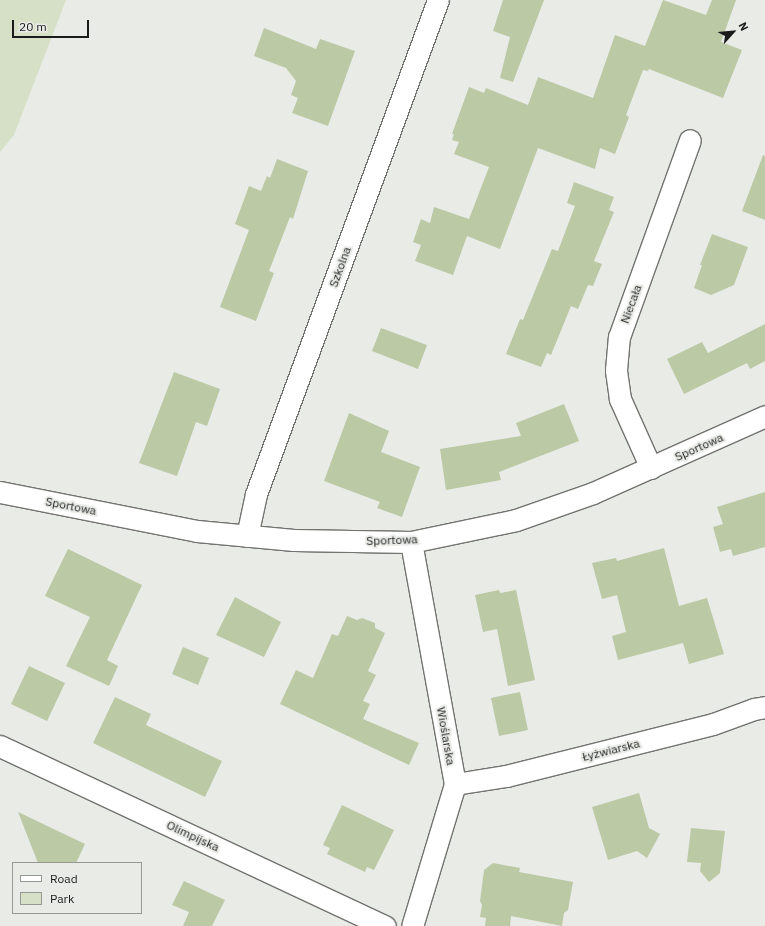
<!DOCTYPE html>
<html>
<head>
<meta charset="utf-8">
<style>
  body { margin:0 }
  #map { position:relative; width:765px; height:926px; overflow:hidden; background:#e9ebe7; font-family:"IBM Plex Sans",sans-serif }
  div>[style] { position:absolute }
  .green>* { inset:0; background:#d6e0c7 }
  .building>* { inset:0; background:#bbc9a5 }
  .roads { filter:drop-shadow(1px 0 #727370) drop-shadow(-1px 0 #727370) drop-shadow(0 1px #727370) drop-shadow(0 -1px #727370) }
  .minor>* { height:21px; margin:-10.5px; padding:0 10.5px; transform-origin:10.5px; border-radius:10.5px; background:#fff }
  span { translate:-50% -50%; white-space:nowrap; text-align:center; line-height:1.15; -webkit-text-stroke:4px #e9ebe7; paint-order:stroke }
  .street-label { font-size:12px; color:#1a1b1a }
  .legend { position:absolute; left:12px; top:862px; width:130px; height:52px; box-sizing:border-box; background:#e9ebe7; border:1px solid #969895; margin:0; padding:5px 7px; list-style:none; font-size:12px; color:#1a1b1a }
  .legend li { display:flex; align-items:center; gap:8px; height:20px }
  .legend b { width:20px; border:1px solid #969895 }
  .north { position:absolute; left:713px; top:12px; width:40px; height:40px; -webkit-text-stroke:3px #e9ebe7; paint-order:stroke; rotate:63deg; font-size:11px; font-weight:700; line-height:16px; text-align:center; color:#1a1b1a }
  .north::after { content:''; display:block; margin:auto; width:14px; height:18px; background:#1a1b1a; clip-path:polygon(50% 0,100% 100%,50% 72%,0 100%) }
  .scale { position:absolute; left:12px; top:20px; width:77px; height:18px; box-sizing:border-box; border:2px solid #1a1b1a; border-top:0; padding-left:5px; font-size:12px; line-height:14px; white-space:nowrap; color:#1a1b1a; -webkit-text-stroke:3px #e9ebe7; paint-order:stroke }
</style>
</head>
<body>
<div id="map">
  <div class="green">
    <div style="clip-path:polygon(0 0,66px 0,14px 135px,0 152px)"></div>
  </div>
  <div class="building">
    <div style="clip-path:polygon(503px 0,544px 0,513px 82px,500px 78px,510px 37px,493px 31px)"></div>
    <div style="clip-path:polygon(663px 0,706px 15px,712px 0,736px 0,721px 42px,742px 50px,723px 98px,649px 69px,648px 71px,643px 70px,626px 115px,629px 117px,615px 154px,600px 148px,595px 169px,538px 148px,500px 249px,467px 236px,453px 275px,415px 261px,421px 245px,413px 242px,421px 219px,430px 223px,434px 207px,469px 219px,489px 167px,454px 154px,459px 142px,452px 140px,454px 134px,452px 134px,469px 87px,484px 93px,486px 88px,528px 105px,538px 77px,593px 98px,615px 35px,645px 46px)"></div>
    <div style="clip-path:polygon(264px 28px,316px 49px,320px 39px,355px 51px,328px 126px,292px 113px,298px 98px,291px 95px,296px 81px,286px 68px,254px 56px)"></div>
    <div style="clip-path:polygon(763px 155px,765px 156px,765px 220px,742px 211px)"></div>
    <div style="clip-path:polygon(277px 159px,308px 171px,293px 219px,290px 217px,269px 271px,274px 273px,256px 321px,220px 307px,249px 230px,235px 224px,249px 186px,261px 191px,267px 176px,270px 178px)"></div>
    <div style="clip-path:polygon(574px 182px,614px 197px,609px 210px,614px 212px,594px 261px,602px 264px,593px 286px,588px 285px,578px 309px,571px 306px,551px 355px,547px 353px,541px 367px,506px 354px,520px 319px,523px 320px,552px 249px,558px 251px,575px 206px,567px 203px)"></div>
    <div style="clip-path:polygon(712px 234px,748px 247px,734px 285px,711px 295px,694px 288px,702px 265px,700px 265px)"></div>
    <div style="clip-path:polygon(765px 324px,765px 361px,750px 369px,747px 363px,684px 394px,667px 359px,702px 342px,708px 353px)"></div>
    <div style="clip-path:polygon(381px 328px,427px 345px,418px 369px,372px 351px)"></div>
    <div style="clip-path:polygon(174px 372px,220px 389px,207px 426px,196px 422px,177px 476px,139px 463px)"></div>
    <div style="clip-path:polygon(564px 404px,579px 441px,499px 472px,501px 480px,446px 490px,440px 449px,521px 436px,516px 423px)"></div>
    <div style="clip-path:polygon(349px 413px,389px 431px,381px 452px,420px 467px,402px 517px,377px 508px,380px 502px,324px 481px)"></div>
    <div style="clip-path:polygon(765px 492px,765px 547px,733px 556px,731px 549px,720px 552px,713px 527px,723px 524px,717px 507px)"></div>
    <div style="clip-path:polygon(664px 548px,679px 606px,707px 598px,724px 654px,689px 664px,683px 643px,618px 660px,612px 636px,626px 632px,617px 595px,602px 599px,592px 563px,616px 558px,617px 561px)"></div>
    <div style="clip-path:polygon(68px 549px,142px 585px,107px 660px,118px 666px,109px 686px,66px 666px,90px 617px,45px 596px)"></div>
    <div style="clip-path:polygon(499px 590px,500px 593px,516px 590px,535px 680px,508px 686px,497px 629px,483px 632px,475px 595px)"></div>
    <div style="clip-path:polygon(235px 597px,281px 622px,264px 657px,216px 635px)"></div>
    <div style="clip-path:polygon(347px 616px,357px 620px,362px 618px,375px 623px,375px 628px,385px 633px,368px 671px,376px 675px,363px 701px,370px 704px,363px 719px,419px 743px,409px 765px,280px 704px,296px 670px,313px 678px,332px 634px,338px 636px)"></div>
    <div style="clip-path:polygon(183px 647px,209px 658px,198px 685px,172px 674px)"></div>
    <div style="clip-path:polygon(29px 666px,65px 683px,47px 721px,11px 704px)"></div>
    <div style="clip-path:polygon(520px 692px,528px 730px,499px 736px,491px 698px)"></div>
    <div style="clip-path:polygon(115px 697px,151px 714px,146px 725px,222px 761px,205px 797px,93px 743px)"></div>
    <div style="clip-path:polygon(639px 793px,649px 828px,660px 834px,647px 858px,637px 851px,608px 860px,592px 807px)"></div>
    <div style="clip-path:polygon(342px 805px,394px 830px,374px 870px,367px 867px,365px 872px,327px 854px,330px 848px,323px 845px)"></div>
    <div style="clip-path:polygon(18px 812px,85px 844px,76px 863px,38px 863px)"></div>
    <div style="clip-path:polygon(691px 828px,725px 831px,720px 873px,709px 882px,700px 871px,701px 863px,687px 862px)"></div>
    <div style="clip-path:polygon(493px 863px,520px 868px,519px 872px,573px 882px,568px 910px,564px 913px,562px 926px,511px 916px,510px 926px,485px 926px,486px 918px,480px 917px,482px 905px,480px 901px,484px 870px)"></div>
    <div style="clip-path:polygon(184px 881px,225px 900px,212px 926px,183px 926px,189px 912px,172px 905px)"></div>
  </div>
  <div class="roads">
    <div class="minor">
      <div style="left:651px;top:468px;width:76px;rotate:-114.2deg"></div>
      <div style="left:620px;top:399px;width:29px;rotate:-98deg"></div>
      <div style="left:616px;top:370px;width:33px;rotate:-85deg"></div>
      <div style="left:619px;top:337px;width:209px;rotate:-70.2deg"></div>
      <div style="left:0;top:492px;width:201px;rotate:11.2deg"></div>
      <div style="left:197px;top:531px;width:97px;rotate:5.3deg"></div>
      <div style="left:294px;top:540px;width:117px;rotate:1deg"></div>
      <div style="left:411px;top:542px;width:107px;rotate:-11.8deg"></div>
      <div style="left:516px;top:520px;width:82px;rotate:-19.3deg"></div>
      <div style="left:593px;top:493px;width:188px;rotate:-24.1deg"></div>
      <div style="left:247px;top:536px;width:43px;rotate:-77.9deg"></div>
      <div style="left:256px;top:494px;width:526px;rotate:-69.78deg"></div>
      <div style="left:411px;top:542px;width:246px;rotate:79.7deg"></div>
      <div style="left:455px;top:784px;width:148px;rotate:106.8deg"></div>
      <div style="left:0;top:746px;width:425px;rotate:25.1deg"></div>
      <div style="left:455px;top:784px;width:52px;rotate:-8.9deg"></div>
      <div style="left:506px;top:776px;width:213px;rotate:-14.1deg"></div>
      <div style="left:713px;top:724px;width:44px;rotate:-20.1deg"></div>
      <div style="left:754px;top:709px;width:11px;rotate:-10deg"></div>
    </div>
  </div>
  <div class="street-label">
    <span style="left:340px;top:267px;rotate:-70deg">Szkolna</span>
    <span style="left:631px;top:304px;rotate:-70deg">Niecała</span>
    <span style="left:699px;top:447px;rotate:-24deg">Sportowa</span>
    <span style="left:71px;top:506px;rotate:11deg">Sportowa</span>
    <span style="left:392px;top:540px;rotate:-2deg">Sportowa</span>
    <span style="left:446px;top:736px;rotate:80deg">Wioślarska</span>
    <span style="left:611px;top:750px;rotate:-14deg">Łyżwiarska</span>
    <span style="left:193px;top:836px;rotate:25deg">Olimpijska</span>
  </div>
  <ul class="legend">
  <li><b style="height:5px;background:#fff"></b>Road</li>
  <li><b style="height:11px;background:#d6e0c7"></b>Park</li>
  </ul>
  <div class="north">N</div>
  <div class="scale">20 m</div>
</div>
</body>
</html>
